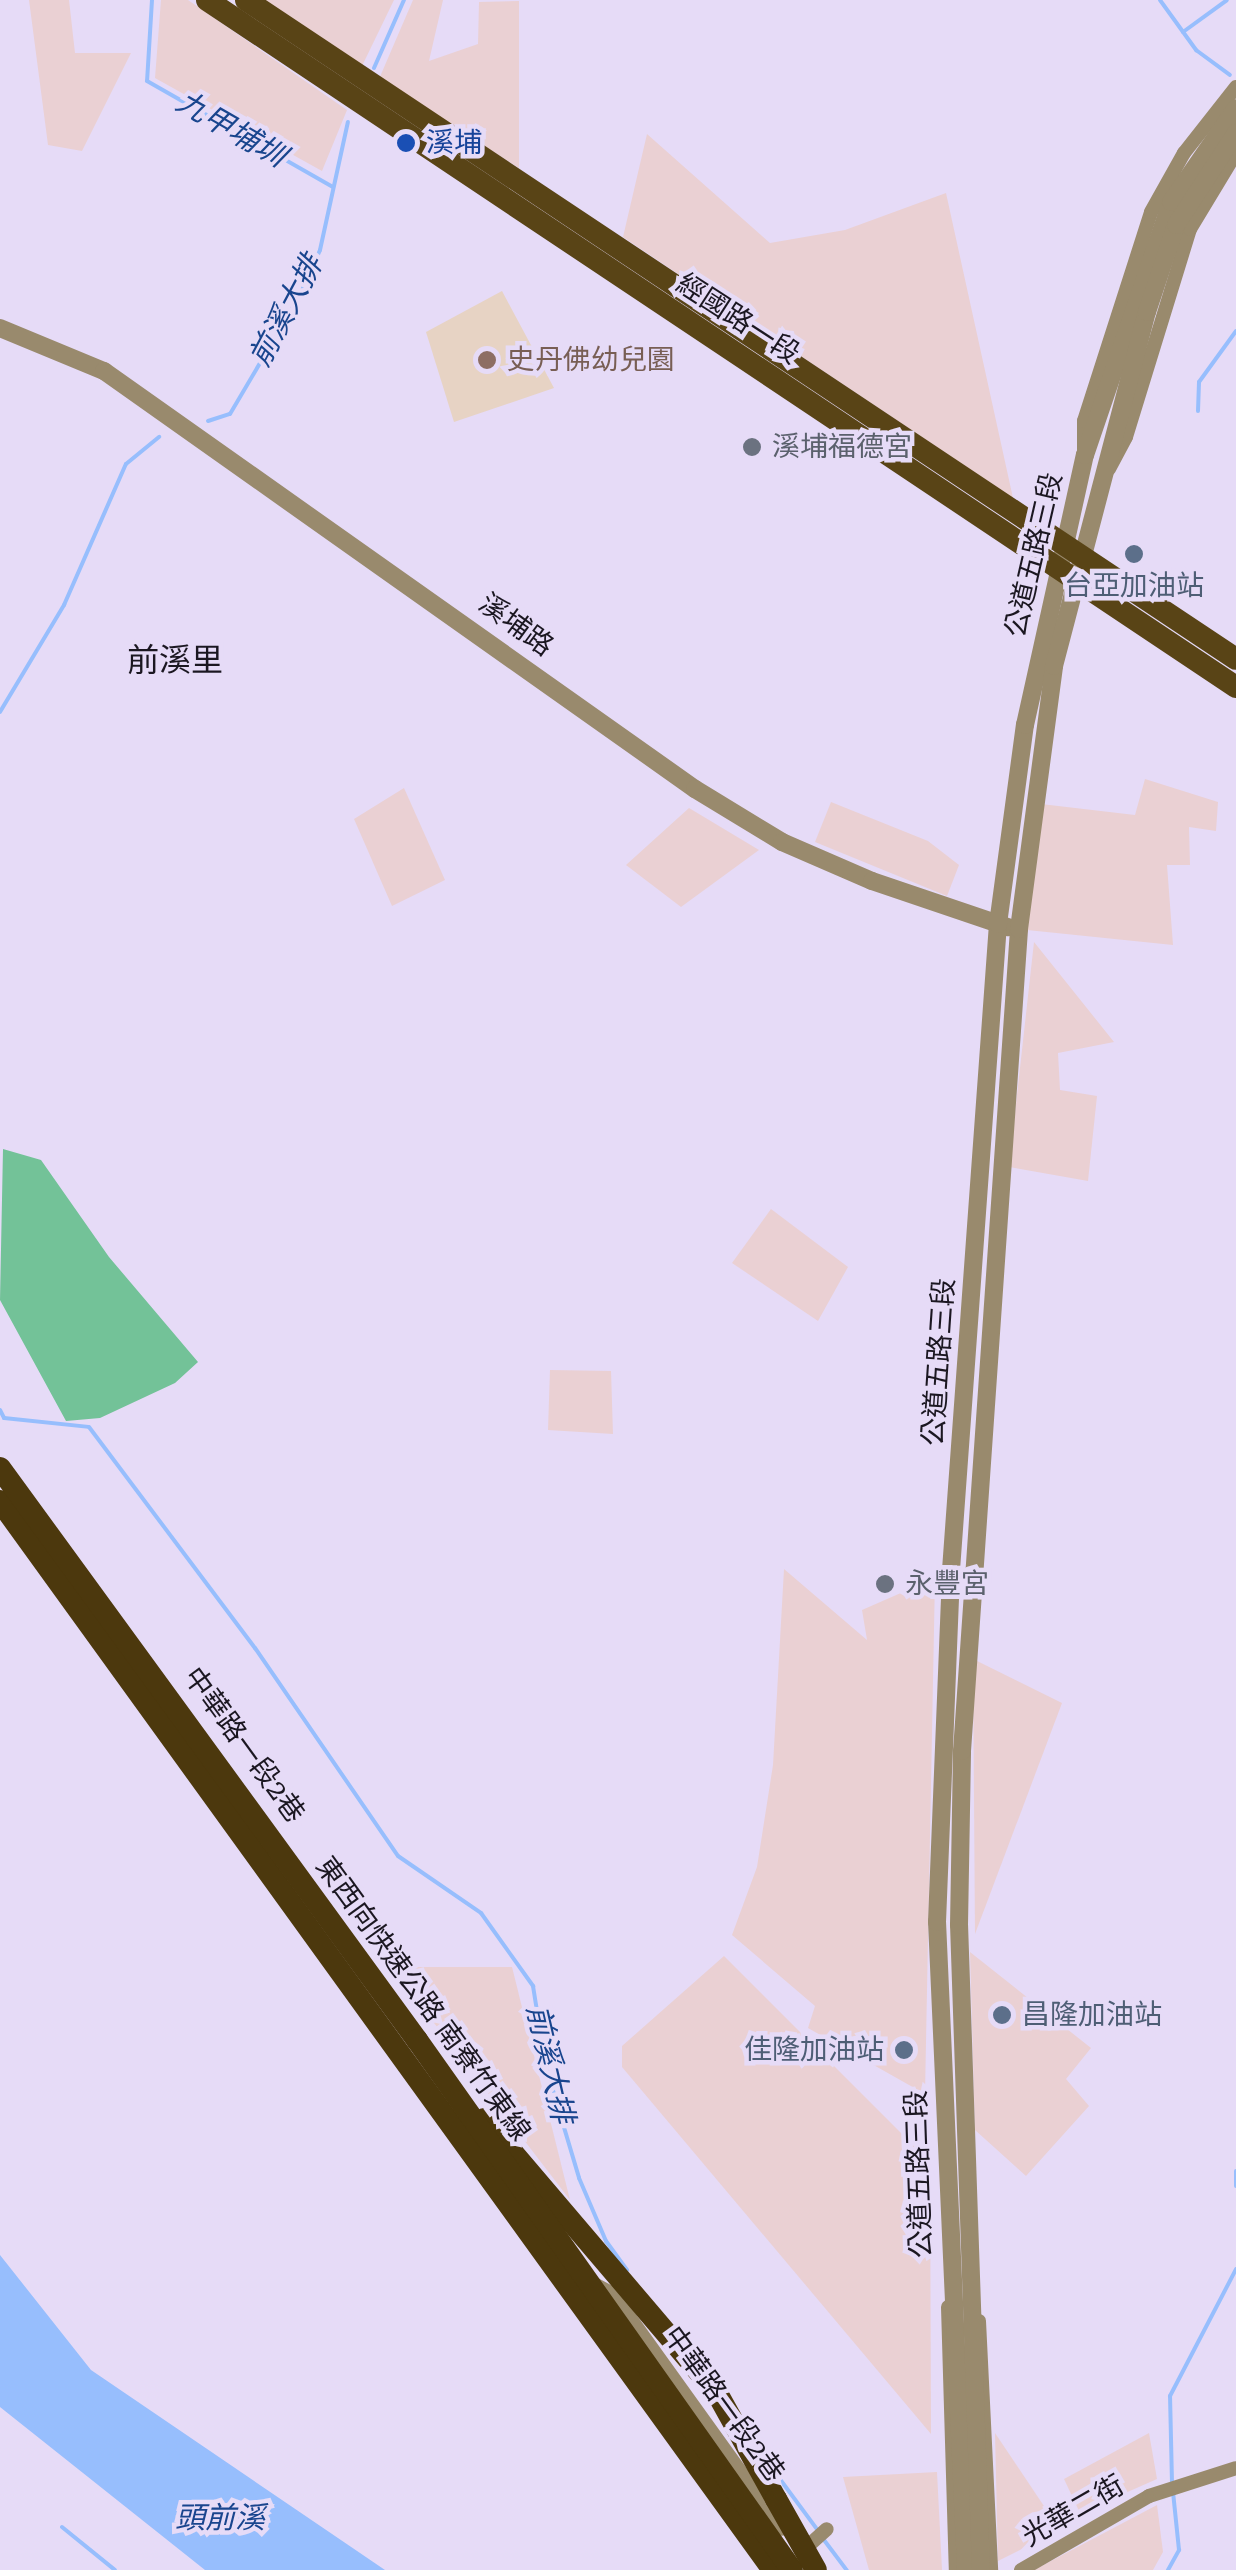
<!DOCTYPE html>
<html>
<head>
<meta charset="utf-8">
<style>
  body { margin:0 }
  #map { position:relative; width:1236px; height:2570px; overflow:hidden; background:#e6dbf7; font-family:"Roboto Serif","Noto Sans TC",serif }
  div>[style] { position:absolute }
  .industrial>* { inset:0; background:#ead0d3 }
  .education>* { inset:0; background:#e7d3c4 }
  .green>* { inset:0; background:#73c298 }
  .water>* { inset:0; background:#97befd }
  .stream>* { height:4px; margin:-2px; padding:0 2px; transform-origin:2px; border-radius:2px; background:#97befd }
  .minor>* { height:14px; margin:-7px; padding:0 7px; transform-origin:7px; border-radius:7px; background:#998a6d }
  .tertiary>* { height:18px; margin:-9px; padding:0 9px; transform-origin:9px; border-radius:9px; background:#998a6d }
  .primary>* { height:22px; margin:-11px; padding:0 11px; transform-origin:11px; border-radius:11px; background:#594416 }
  .trunk>* { height:22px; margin:-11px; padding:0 11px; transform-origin:11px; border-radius:11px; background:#4c380d }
  .trunk-bridge>* { height:22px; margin:-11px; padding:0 11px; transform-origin:11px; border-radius:11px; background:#4c380d }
  .dots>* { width:28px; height:28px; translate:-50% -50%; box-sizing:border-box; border:5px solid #e6dbf7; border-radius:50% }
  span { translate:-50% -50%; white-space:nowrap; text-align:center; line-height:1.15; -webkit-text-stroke:9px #e6dbf7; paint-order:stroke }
  .transit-label { font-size:28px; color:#164399 }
  .left { translate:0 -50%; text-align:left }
  .street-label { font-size:28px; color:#1b1721 }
  .education-label { font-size:28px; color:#785e54 }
  .worship-label { font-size:28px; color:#5b616d }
  .service-label { font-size:28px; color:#4e5e75 }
  .right { translate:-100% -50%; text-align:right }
  .water-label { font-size:30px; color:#19458e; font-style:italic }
  .quarter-label { font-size:32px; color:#1b1721 }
</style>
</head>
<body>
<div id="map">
  <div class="industrial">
    <div style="clip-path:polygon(29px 0,69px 0,75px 53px,131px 53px,82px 151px,48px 145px)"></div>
    <div style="clip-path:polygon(161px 0,188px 0,347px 110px,322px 171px,155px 78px)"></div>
    <div style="clip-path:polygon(259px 0,394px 0,362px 66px)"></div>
    <div style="clip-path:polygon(413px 0,443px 0,429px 61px,478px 44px,479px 2px,519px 1px,519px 168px,379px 79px)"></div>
    <div style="clip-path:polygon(647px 134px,770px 243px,845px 230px,946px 193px,1013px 498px,623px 237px)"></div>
    <div style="clip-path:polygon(1145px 779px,1218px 802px,1216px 831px,1189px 827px,1190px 865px,1167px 865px,1173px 945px,1027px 930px,1041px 804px,1135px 815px)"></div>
    <div style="clip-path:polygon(404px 788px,445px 880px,392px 906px,354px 819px)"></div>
    <div style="clip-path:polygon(831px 802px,928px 841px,959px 865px,947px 896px,815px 842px)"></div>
    <div style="clip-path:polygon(689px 808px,759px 850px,681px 907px,626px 865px)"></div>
    <div style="clip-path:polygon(1034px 942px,1114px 1042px,1058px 1053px,1060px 1090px,1097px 1096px,1088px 1181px,1009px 1167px)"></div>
    <div style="clip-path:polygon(771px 1209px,848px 1267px,818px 1321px,732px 1263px)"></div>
    <div style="clip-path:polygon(550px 1370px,611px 1371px,613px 1434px,548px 1430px)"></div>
    <div style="clip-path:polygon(784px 1569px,867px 1640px,862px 1610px,935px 1578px,925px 2094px,808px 2028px,815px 2006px,732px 1935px,757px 1867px,773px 1765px)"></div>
    <div style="clip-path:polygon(973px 1659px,1062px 1703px,975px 1934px)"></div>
    <div style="clip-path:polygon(970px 1952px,1091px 2048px,1066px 2079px,1089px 2106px,1026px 2176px,975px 2130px)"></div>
    <div style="clip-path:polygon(724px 1956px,930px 2162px,931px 2434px,622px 2067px,622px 2046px)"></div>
    <div style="clip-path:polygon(512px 1967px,570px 2200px,391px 1967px)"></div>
    <div style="clip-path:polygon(995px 2433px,1060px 2530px,998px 2561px)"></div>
    <div style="clip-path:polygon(1149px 2433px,1157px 2479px,1080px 2513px,1064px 2479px)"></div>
    <div style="clip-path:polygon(937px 2472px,942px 2570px,869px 2570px,843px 2477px)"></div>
    <div style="clip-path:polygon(1157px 2505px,1163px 2552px,1153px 2570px,1034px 2570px)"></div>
  </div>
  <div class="education">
    <div style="clip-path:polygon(502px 291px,554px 388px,454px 422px,426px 332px)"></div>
  </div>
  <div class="green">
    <div style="clip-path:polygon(3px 1149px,41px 1160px,109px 1257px,198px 1362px,175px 1383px,100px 1418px,66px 1421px,0 1300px)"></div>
  </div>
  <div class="water">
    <div style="clip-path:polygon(0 2255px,91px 2370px,385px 2570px,205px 2570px,0 2407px)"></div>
  </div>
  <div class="stream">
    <div style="left:152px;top:0;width:81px;rotate:93.5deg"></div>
    <div style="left:147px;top:81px;width:214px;rotate:29.7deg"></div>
    <div style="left:1160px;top:0;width:62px;rotate:54.2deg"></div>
    <div style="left:1196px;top:50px;width:42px;rotate:36.3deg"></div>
    <div style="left:1183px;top:32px;width:54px;rotate:-36deg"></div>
    <div style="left:374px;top:68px;width:74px;rotate:-66.2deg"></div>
    <div style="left:1198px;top:411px;width:29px;rotate:-88deg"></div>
    <div style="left:1199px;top:382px;width:63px;rotate:-54deg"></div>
    <div style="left:208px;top:421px;width:23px;rotate:-18deg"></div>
    <div style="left:230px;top:414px;width:136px;rotate:-59.5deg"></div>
    <div style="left:299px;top:297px;width:51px;rotate:-65.9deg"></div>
    <div style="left:320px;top:250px;width:131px;rotate:-77.7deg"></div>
    <div style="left:0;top:712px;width:125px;rotate:-59.1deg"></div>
    <div style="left:64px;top:605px;width:154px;rotate:-66.3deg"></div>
    <div style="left:126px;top:464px;width:43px;rotate:-39.3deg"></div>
    <div style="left:0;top:1410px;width:9px;rotate:63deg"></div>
    <div style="left:4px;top:1418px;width:85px;rotate:6deg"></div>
    <div style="left:89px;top:1427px;width:276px;rotate:53.1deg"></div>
    <div style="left:255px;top:1648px;width:252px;rotate:55.5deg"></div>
    <div style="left:398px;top:1856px;width:101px;rotate:34.5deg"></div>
    <div style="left:481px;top:1913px;width:90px;rotate:54.5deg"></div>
    <div style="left:533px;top:1986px;width:82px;rotate:80.9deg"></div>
    <div style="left:546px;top:2067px;width:116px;rotate:73.4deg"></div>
    <div style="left:579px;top:2178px;width:69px;rotate:66.8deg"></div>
    <div style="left:606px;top:2241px;width:36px;rotate:54deg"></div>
    <div style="left:1236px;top:2171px;width:15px;rotate:90deg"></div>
    <div style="left:768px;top:2463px;width:86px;rotate:53.5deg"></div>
    <div style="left:1172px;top:2483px;width:87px;rotate:-91.3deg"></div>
    <div style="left:1170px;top:2396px;width:143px;rotate:-62.5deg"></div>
    <div style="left:62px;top:2527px;width:68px;rotate:39.1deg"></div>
    <div style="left:824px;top:2540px;width:38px;rotate:53deg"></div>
    <div style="left:1168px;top:2570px;width:23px;rotate:-61deg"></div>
    <div style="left:1179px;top:2550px;width:58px;rotate:-95.9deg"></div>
  </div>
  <div class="minor">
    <div style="left:1084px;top:449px;width:28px;rotate:-90deg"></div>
    <div style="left:1084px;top:421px;width:219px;rotate:-72.2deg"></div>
    <div style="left:1151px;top:212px;width:68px;rotate:-60.8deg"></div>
    <div style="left:1184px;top:153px;width:84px;rotate:-51.8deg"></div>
    <div style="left:1109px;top:469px;width:36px;rotate:-62deg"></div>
    <div style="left:1126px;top:437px;width:218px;rotate:-72.9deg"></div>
    <div style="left:1190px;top:229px;width:89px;rotate:-58.8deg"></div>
    <div style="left:596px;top:2285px;width:19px;rotate:28deg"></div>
    <div style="left:613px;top:2294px;width:289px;rotate:54.3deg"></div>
    <div style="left:948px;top:2307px;width:263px;rotate:88.3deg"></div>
    <div style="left:979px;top:2321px;width:249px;rotate:87.2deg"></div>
    <div style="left:808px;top:2546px;width:25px;rotate:-42deg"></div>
    <div style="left:1021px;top:2570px;width:148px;rotate:-30deg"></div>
    <div style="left:1149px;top:2496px;width:91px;rotate:-17.8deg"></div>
  </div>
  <div class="tertiary">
    <div style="left:0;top:328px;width:113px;rotate:22.5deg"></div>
    <div style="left:104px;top:371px;width:724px;rotate:35.27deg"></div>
    <div style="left:695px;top:789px;width:102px;rotate:31.3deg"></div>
    <div style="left:782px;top:842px;width:98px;rotate:23.4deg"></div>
    <div style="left:872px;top:881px;width:144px;rotate:18.7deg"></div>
    <div style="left:966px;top:2570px;width:649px;rotate:-92.56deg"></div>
    <div style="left:937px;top:1922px;width:352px;rotate:-87.7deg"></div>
    <div style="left:951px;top:1570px;width:648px;rotate:-85.84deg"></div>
    <div style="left:998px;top:924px;width:201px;rotate:-82.3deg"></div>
    <div style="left:1025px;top:725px;width:277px;rotate:-77.5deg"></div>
    <div style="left:1085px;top:455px;width:267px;rotate:-71.2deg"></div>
    <div style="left:1171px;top:202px;width:114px;rotate:-55.3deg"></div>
    <div style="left:981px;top:2570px;width:645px;rotate:-91.95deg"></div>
    <div style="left:959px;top:1925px;width:174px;rotate:-89deg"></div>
    <div style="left:962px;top:1751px;width:824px;rotate:-86.03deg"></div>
    <div style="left:1019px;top:929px;width:265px;rotate:-82.4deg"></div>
    <div style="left:1054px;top:666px;width:366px;rotate:-75.3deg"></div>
    <div style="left:1147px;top:312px;width:92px;rotate:-71.6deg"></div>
    <div style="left:1176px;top:225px;width:110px;rotate:-56.9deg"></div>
  </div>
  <div class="primary">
    <div style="left:207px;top:0;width:1237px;rotate:33.73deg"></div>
    <div style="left:246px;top:0;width:1189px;rotate:33.65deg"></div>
  </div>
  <div class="trunk">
    <div style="left:0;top:1501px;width:1319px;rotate:54.13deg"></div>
    <div style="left:484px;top:2119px;width:360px;rotate:49.6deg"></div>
    <div style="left:717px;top:2393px;width:121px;rotate:60.9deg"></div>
  </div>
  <div class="trunk-bridge">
    <div style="left:0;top:1468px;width:708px;rotate:53.91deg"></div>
    <div style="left:417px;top:2040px;width:649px;rotate:54.72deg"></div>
    <div style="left:776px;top:2499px;width:81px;rotate:60.6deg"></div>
  </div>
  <div class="dots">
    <div style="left:406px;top:143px;background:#1a4fb4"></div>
    <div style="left:487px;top:360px;background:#8d6e63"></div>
    <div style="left:752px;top:447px;background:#6b7280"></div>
    <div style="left:1134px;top:554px;background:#5c6f8a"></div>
    <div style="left:885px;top:1584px;background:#6b7280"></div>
    <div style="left:1002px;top:2015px;background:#5c6f8a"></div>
    <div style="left:904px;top:2050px;background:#5c6f8a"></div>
  </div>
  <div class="transit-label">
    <span class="left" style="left:426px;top:143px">溪埔</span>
  </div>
  <div class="street-label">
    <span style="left:738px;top:319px;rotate:33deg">經國路一段</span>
    <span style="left:1034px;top:555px;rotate:-77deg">公道五路三段</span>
    <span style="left:516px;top:625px;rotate:36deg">溪埔路</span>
    <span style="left:939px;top:1362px;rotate:-86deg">公道五路三段</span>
    <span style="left:244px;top:1745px;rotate:54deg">中華路一段2巷</span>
    <span style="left:423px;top:1999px;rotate:54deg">東西向快速公路 南寮竹東線</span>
    <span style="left:919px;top:2174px;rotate:-92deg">公道五路三段</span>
    <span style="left:724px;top:2404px;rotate:54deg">中華路一段2巷</span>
    <span style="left:1073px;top:2511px;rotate:-30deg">光華二街</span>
  </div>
  <div class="education-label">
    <span class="left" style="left:507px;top:360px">史丹佛幼兒園</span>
  </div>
  <div class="worship-label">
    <span class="left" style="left:772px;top:447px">溪埔福德宮</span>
    <span class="left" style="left:905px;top:1584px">永豐宮</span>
  </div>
  <div class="service-label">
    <span style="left:1134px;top:586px">台亞加油站</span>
    <span class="left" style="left:1022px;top:2015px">昌隆加油站</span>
    <span class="right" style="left:884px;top:2050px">佳隆加油站</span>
  </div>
  <div class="water-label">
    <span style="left:231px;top:129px;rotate:30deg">九甲埔圳</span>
    <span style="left:286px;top:311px;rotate:-62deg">前溪大排</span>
    <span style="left:550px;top:2064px;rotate:77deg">前溪大排</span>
    <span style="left:220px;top:2518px">頭前溪</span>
  </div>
  <div class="quarter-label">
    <span style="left:175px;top:660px">前溪里</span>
  </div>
</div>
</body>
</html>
